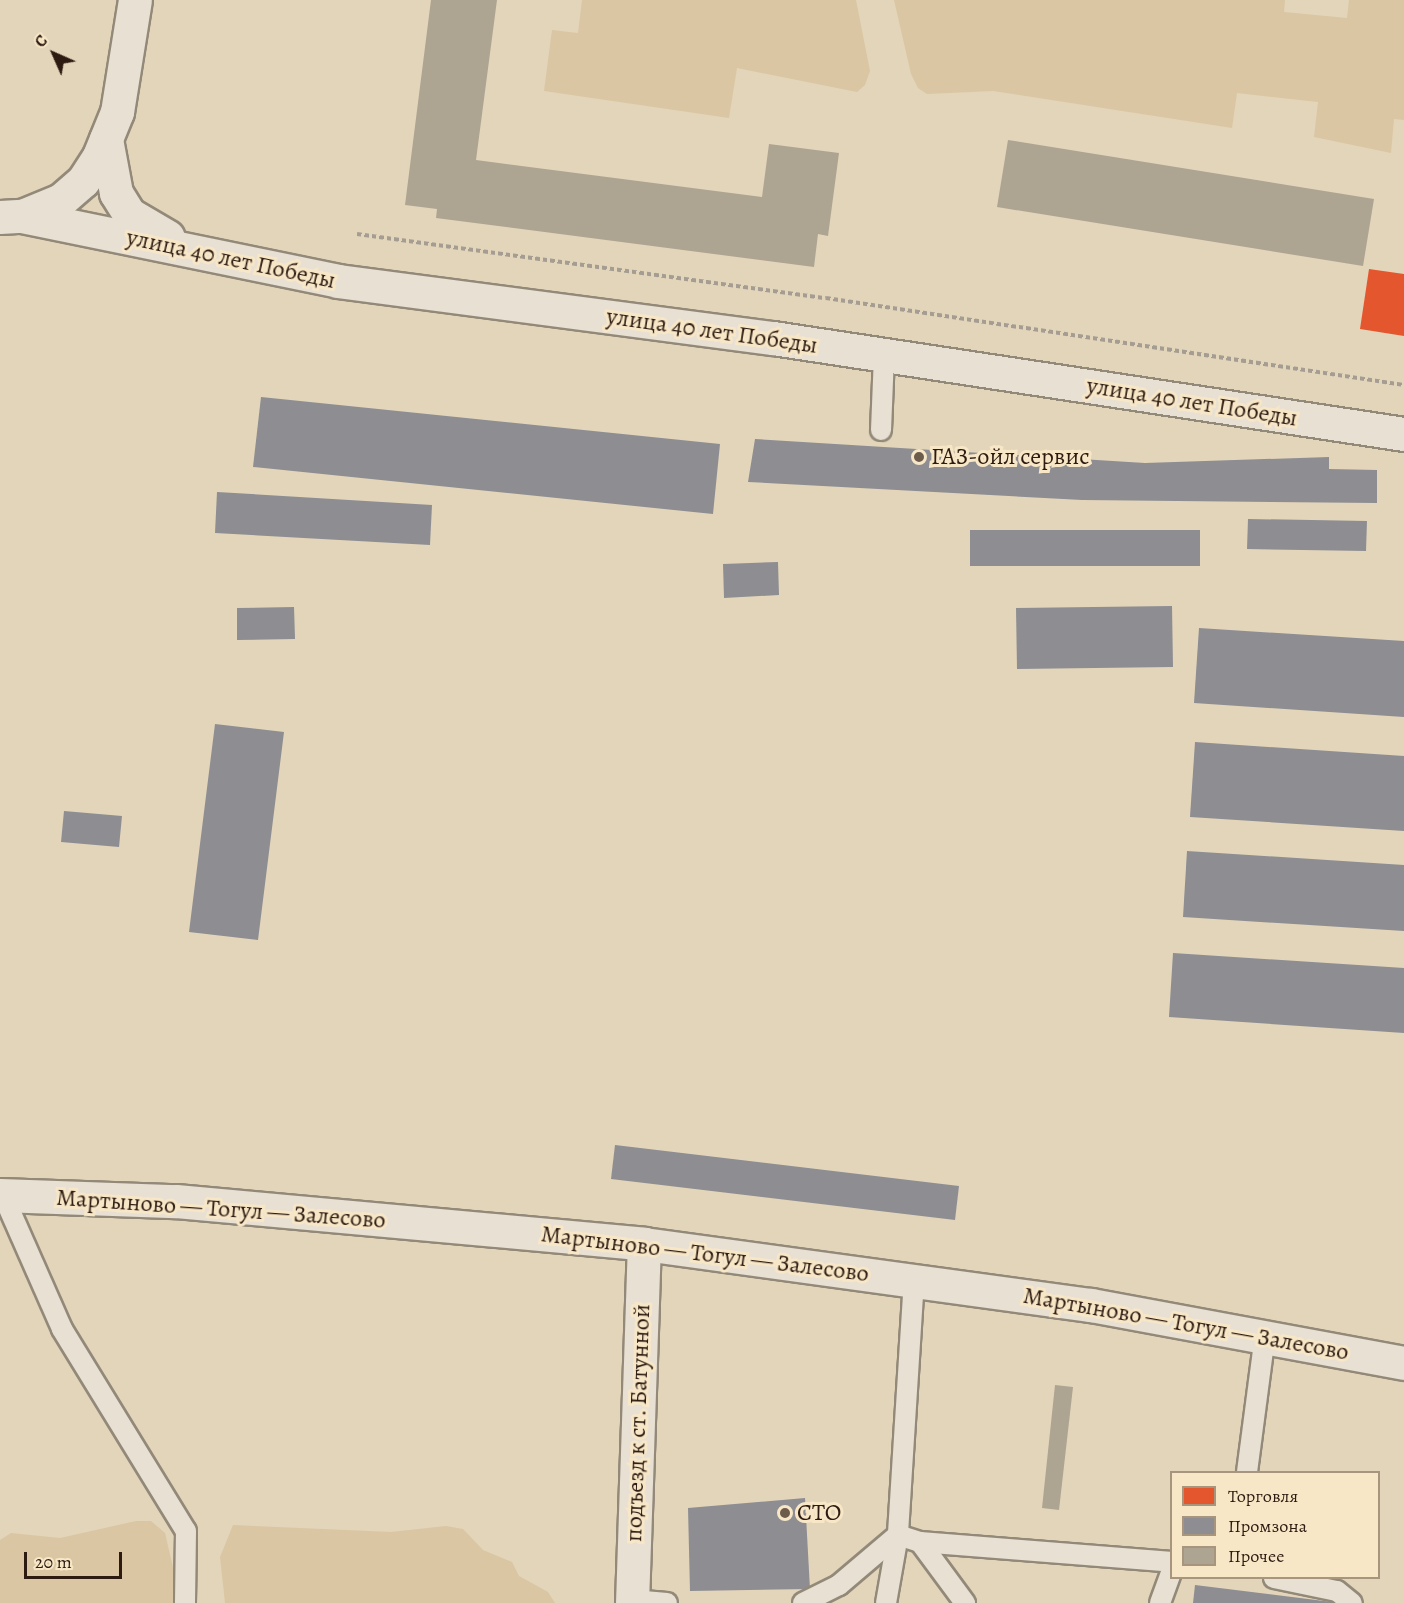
<!DOCTYPE html>
<html>
<head>
<meta charset="utf-8">
<style>
  body { margin:0 }
  #map { position:relative; width:1404px; height:1603px; overflow:hidden; background:#e3d5ba; font-family:Alegreya,serif }
  div>[style] { position:absolute }
  .green>* { inset:0; background:#dac6a2 }
  .shops>* { inset:0; background:#e4572e }
  .industry>* { inset:0; background:#8d8d92 }
  .building>* { inset:0; background:#aea492 }
  .path>* { height:4px; margin-top:-2px; transform-origin:0; background:repeating-linear-gradient(90deg,#a59d92 0 4.5px,transparent 0 7.5px) }
  .roads { filter:drop-shadow(2px 0 #938979) drop-shadow(-2px 0 #938979) drop-shadow(0 2px #938979) drop-shadow(0 -2px #938979) }
  .service>* { height:20px; margin:-10px; padding:0 10px; transform-origin:10px; border-radius:10px; background:#e7e0d3 }
  .minor>* { height:33px; margin:-16.5px; padding:0 16.5px; transform-origin:16.5px; border-radius:16.5px; background:#e7e0d3 }
  .tertiary>* { height:33px; margin:-16.5px; padding:0 16.5px; transform-origin:16.5px; border-radius:16.5px; background:#e7e0d3 }
  .dots>* { width:16px; height:16px; translate:-50% -50%; box-sizing:border-box; border:3px solid #f8e7c7; border-radius:50% }
  span { translate:-50% -50%; white-space:nowrap; text-align:center; line-height:1.15; -webkit-text-stroke:6px #f8e7c7; paint-order:stroke }
  .street-label { font-size:24px; color:#2d1b11 }
  .poi-label { font-size:24px; color:#2d1b11 }
  .left { translate:0 -50%; text-align:left }
  .legend { position:absolute; left:1170px; top:1471px; width:210px; height:108px; box-sizing:border-box; background:#f8e7c7; border:2px solid #a7957e; margin:0; padding:8px 10px; list-style:none; font-size:18px; color:#2d1b11 }
  .legend li { display:flex; align-items:center; gap:12px; height:30px }
  .legend b { width:30px; border:2px solid #a7957e }
  .north { position:absolute; left:24px; top:24px; width:60px; height:60px; -webkit-text-stroke:4px #f8e7c7; paint-order:stroke; rotate:315deg; font-size:16px; font-weight:700; line-height:24px; text-align:center; color:#2d1b11 }
  .north::after { content:''; display:block; margin:auto; width:21px; height:27px; background:#2d1b11; clip-path:polygon(50% 0,100% 100%,50% 72%,0 100%) }
  .scale { position:absolute; left:24px; top:1552px; width:98px; height:27px; box-sizing:border-box; border:3px solid #2d1b11; border-top:0; padding-left:8px; font-size:18px; line-height:21px; white-space:nowrap; color:#2d1b11; -webkit-text-stroke:4px #f8e7c7; paint-order:stroke }
</style>
</head>
<body>
<div id="map">
  <div class="green">
    <div style="clip-path:polygon(582px 0,856px 0,870px 71px,865px 85px,857px 92px,737px 68px,729px 118px,544px 91px,552px 30px,578px 33px)"></div>
    <div style="clip-path:polygon(894px 0,1285px 0,1284px 12px,1347px 18px,1349px 0,1404px 0,1404px 120px,1394px 119px,1391px 153px,1314px 137px,1318px 102px,1237px 93px,1232px 128px,993px 91px,927px 94px,918px 88px,911px 74px)"></div>
    <div style="clip-path:polygon(136px 1521px,151px 1521px,165px 1533px,176px 1580px,173px 1603px,0 1603px,0 1540px,11px 1533px,60px 1538px)"></div>
    <div style="clip-path:polygon(233px 1525px,391px 1532px,446px 1526px,463px 1529px,483px 1550px,512px 1562px,519px 1576px,548px 1592px,555px 1603px,225px 1603px,220px 1557px)"></div>
  </div>
  <div class="shops">
    <div style="clip-path:polygon(1369px 269px,1404px 274px,1404px 336px,1360px 329px)"></div>
  </div>
  <div class="industry">
    <div style="clip-path:polygon(261px 397px,720px 444px,713px 514px,253px 467px)"></div>
    <div style="clip-path:polygon(755px 439px,1145px 463px,1329px 457px,1329px 469px,1377px 470px,1377px 503px,1082px 500px,748px 482px)"></div>
    <div style="clip-path:polygon(217px 492px,432px 505px,430px 545px,215px 533px)"></div>
    <div style="clip-path:polygon(1248px 519px,1367px 521px,1366px 551px,1247px 549px)"></div>
    <div style="clip-path:polygon(970px 530px,1200px 530px,1200px 566px,970px 566px)"></div>
    <div style="clip-path:polygon(778px 562px,779px 595px,724px 598px,723px 564px)"></div>
    <div style="clip-path:polygon(1172px 606px,1173px 667px,1017px 669px,1016px 608px)"></div>
    <div style="clip-path:polygon(294px 607px,295px 639px,237px 640px,237px 608px)"></div>
    <div style="clip-path:polygon(1199px 628px,1404px 641px,1404px 717px,1194px 703px)"></div>
    <div style="clip-path:polygon(215px 724px,284px 732px,258px 940px,189px 932px)"></div>
    <div style="clip-path:polygon(1195px 742px,1404px 756px,1404px 831px,1190px 817px)"></div>
    <div style="clip-path:polygon(64px 811px,122px 816px,119px 847px,61px 842px)"></div>
    <div style="clip-path:polygon(1187px 851px,1404px 865px,1404px 931px,1183px 917px)"></div>
    <div style="clip-path:polygon(1173px 953px,1404px 968px,1404px 1033px,1169px 1017px)"></div>
    <div style="clip-path:polygon(615px 1145px,959px 1186px,955px 1220px,611px 1179px)"></div>
    <div style="clip-path:polygon(805px 1498px,810px 1589px,690px 1591px,688px 1508px)"></div>
    <div style="clip-path:polygon(1195px 1585px,1332px 1602px,1332px 1603px,1193px 1603px)"></div>
  </div>
  <div class="building">
    <div style="clip-path:polygon(431px 0,497px 0,476px 160px,762px 197px,769px 144px,839px 153px,828px 236px,818px 234px,814px 267px,436px 218px,437px 209px,405px 205px)"></div>
    <div style="clip-path:polygon(1008px 140px,1374px 199px,1363px 266px,997px 207px)"></div>
    <div style="clip-path:polygon(1055px 1385px,1073px 1387px,1059px 1510px,1042px 1508px)"></div>
  </div>
  <div class="path">
    <div style="left:357px;top:234px;width:473px;rotate:7.8deg"></div>
    <div style="left:826px;top:298px;width:585px;rotate:8.56deg"></div>
  </div>
  <div class="roads">
    <div class="service">
      <div style="left:881px;top:430px;width:75px;rotate:-87.7deg"></div>
      <div style="left:3px;top:1195px;width:146px;rotate:66.2deg"></div>
      <div style="left:62px;top:1329px;width:237px;rotate:58.5deg"></div>
      <div style="left:186px;top:1531px;width:72px;rotate:90.8deg"></div>
      <div style="left:914px;top:1279px;width:256px;rotate:93.6deg"></div>
      <div style="left:898px;top:1535px;width:23px;rotate:18deg"></div>
      <div style="left:920px;top:1542px;width:253px;rotate:4.5deg"></div>
      <div style="left:1247px;top:1472px;width:138px;rotate:-82.5deg"></div>
      <div style="left:920px;top:1542px;width:76px;rotate:53.6deg"></div>
      <div style="left:1274px;top:1578px;width:64px;rotate:11.7deg"></div>
      <div style="left:1337px;top:1591px;width:19px;rotate:39deg"></div>
      <div style="left:632px;top:1600px;width:35px;rotate:5deg"></div>
      <div style="left:803px;top:1603px;width:40px;rotate:-26.6deg"></div>
      <div style="left:839px;top:1585px;width:77px;rotate:-40.3deg"></div>
      <div style="left:886px;top:1603px;width:69px;rotate:-80deg"></div>
      <div style="left:1160px;top:1603px;width:35px;rotate:-70deg"></div>
    </div>
    <div class="minor">
      <div style="left:106px;top:139px;width:55px;rotate:79.5deg"></div>
      <div style="left:116px;top:193px;width:25px;rotate:58deg"></div>
      <div style="left:129px;top:214px;width:45px;rotate:30.5deg"></div>
      <div style="left:22px;top:216px;width:323px;rotate:11.6deg"></div>
      <div style="left:338px;top:281px;width:439px;rotate:7.5deg"></div>
      <div style="left:773px;top:338px;width:638px;rotate:8.65deg"></div>
    </div>
    <div class="tertiary">
      <div style="left:0;top:217px;width:22px;rotate:-3deg"></div>
      <div style="left:22px;top:216px;width:42px;rotate:-22.3deg"></div>
      <div style="left:61px;top:200px;width:29px;rotate:-41deg"></div>
      <div style="left:83px;top:181px;width:30px;rotate:-57deg"></div>
      <div style="left:99px;top:156px;width:48px;rotate:-67.8deg"></div>
      <div style="left:117px;top:112px;width:113px;rotate:-80.9deg"></div>
      <div style="left:0;top:1195px;width:176px;rotate:2deg"></div>
      <div style="left:176px;top:1201px;width:470px;rotate:5.2deg"></div>
      <div style="left:644px;top:1244px;width:451px;rotate:7.8deg"></div>
      <div style="left:1091px;top:1305px;width:318px;rotate:10.5deg"></div>
      <div style="left:632px;top:1603px;width:359px;rotate:-88.1deg"></div>
    </div>
  </div>
  <div class="dots">
    <div style="left:919px;top:457px;background:#6d5c4c"></div>
    <div style="left:785px;top:1513px;background:#6d5c4c"></div>
  </div>
  <div class="street-label">
    <span style="left:231px;top:259px;rotate:12deg">улица 40 лет Победы</span>
    <span style="left:712px;top:331px;rotate:8deg">улица 40 лет Победы</span>
    <span style="left:1192px;top:402px;rotate:9deg">улица 40 лет Победы</span>
    <span style="left:221px;top:1209px;rotate:4deg">Мартыново — Тогул — Залесово</span>
    <span style="left:705px;top:1254px;rotate:7deg">Мартыново — Тогул — Залесово</span>
    <span style="left:1186px;top:1324px;rotate:10deg">Мартыново — Тогул — Залесово</span>
    <span style="left:638px;top:1423px;rotate:-88deg">подъезд к ст. Батунной</span>
  </div>
  <div class="poi-label">
    <span class="left" style="left:931px;top:457px">ГАЗ-ойл сервис</span>
    <span class="left" style="left:797px;top:1513px">СТО</span>
  </div>
  <ul class="legend">
  <li><b style="height:16px;background:#e4572e"></b>Торговля</li>
  <li><b style="height:16px;background:#8d8d92"></b>Промзона</li>
  <li><b style="height:16px;background:#aea492"></b>Прочее</li>
  </ul>
  <div class="north">С</div>
  <div class="scale">20 m</div>
</div>
</body>
</html>
